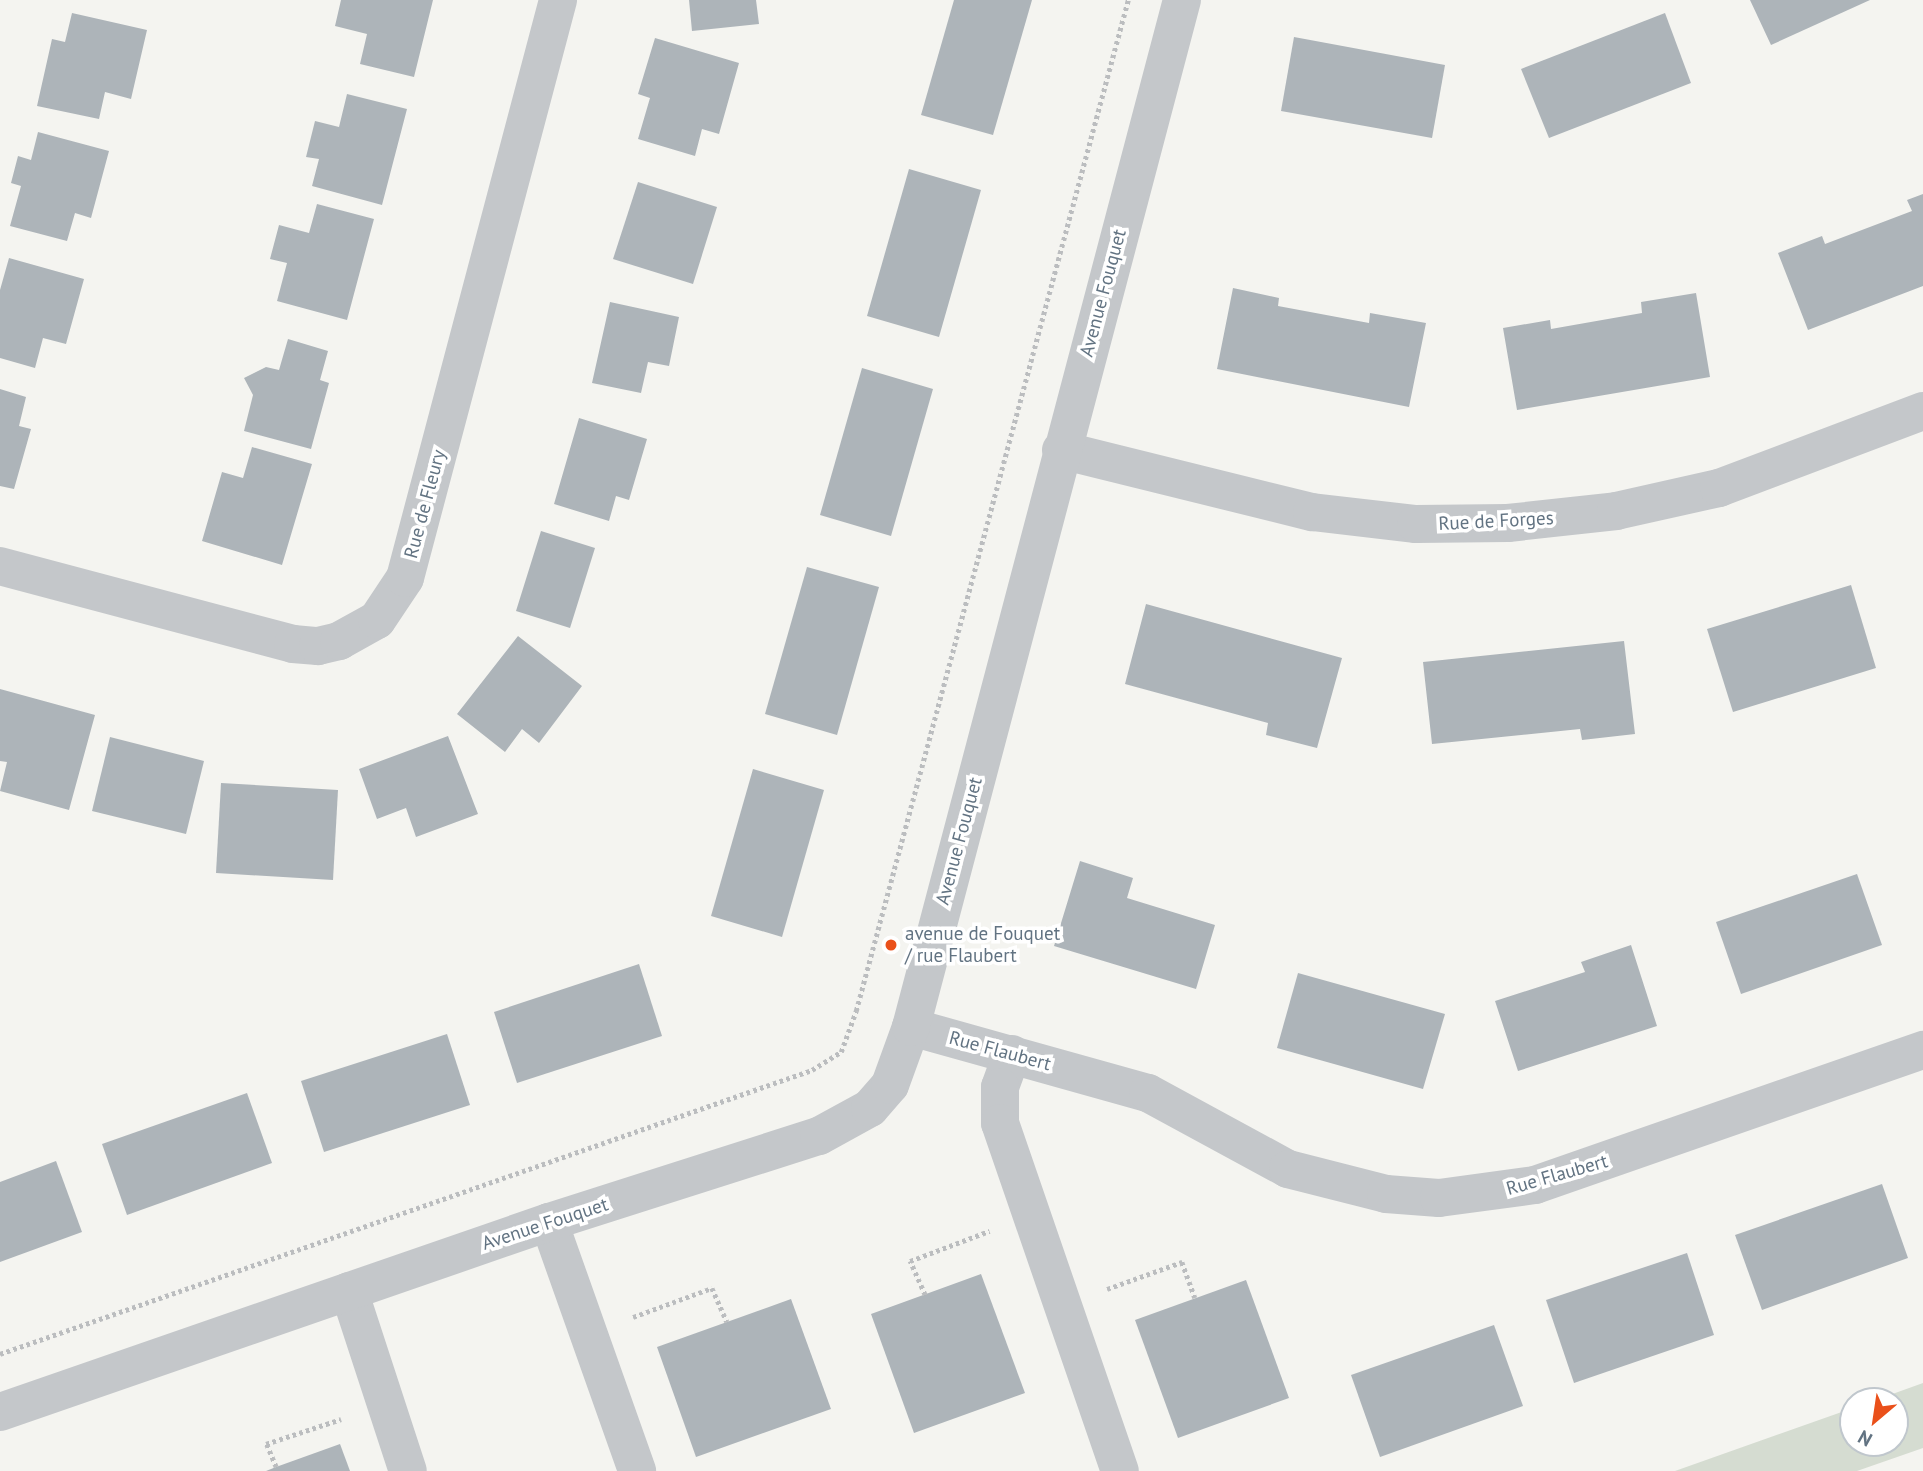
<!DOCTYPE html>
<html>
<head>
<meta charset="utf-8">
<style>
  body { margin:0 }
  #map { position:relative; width:1923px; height:1471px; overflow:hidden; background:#f4f4f0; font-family:"PT Sans",sans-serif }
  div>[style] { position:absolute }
  .green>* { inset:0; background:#d5dcd1 }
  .building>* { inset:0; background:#adb4b9 }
  .path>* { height:4.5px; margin-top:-2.25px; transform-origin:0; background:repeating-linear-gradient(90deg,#bbbdbf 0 3.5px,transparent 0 7px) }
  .minor>* { height:38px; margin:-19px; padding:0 19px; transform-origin:19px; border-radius:19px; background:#c4c7ca }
  .dots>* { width:19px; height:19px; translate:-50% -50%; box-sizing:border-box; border:4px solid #fff; border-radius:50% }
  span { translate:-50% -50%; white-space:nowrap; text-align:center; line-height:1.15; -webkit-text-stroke:7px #fff; paint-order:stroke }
  .street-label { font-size:19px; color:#627382 }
  .poi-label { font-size:19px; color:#627382 }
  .left { translate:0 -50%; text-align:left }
  .north { position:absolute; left:1839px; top:1387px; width:70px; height:70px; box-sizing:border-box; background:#fff; border:2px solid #c0c7cd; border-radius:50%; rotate:209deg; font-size:19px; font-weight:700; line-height:28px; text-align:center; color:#627382 }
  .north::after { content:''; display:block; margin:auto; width:24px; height:32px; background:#ea501a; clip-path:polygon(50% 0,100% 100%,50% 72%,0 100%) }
</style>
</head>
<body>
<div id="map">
  <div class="green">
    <div style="clip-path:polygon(1923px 1383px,1923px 1448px,1857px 1471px,1675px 1471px,1853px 1408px,1853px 1443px,1895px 1443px,1895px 1401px,1873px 1401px)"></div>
  </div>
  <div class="building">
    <div style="clip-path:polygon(341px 0,433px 0,414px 77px,360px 64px,367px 34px,335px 26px)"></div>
    <div style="clip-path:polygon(689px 0,756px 0,759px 24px,692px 31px)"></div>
    <div style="clip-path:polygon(954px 0,1032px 0,993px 135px,921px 115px)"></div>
    <div style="clip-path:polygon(1750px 0,1870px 0,1771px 45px)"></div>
    <div style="clip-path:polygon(72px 13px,147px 30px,131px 99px,105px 92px,99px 119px,37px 106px,52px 39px,65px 42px)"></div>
    <div style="clip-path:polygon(1665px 13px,1691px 83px,1549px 138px,1521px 69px)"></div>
    <div style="clip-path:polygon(1294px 37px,1445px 65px,1432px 138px,1281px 111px)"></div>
    <div style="clip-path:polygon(655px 38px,739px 63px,719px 134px,702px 129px,695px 156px,638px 139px,650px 98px,638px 94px)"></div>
    <div style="clip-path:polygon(347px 94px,407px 109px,382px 205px,312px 186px,319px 159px,306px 157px,315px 121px,339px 127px)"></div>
    <div style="clip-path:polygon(38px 132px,109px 151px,91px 218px,75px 213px,67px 241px,10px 226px,21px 186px,11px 183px,18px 156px,31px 160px)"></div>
    <div style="clip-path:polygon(909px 169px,981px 190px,939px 337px,867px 316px)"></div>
    <div style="clip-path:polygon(638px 182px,717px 207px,693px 284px,613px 259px)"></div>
    <div style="clip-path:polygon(1923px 194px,1923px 286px,1808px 330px,1778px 253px,1822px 236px,1825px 244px,1912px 211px,1907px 200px)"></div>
    <div style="clip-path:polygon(317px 204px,374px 219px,347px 320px,277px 301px,287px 263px,270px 259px,279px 225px,309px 233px)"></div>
    <div style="clip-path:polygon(9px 258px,84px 279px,66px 344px,43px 338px,35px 368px,0 358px,0 290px)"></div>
    <div style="clip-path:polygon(1233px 288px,1279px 298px,1278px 306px,1369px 323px,1370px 313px,1426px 323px,1409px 407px,1217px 369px)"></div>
    <div style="clip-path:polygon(1696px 293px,1710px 377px,1517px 410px,1503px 328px,1550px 320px,1551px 329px,1642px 313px,1641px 302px)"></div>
    <div style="clip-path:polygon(610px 302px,679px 317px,669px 366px,648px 362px,641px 393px,592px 383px)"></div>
    <div style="clip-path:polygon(288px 339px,328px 351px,320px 380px,329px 383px,311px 449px,244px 431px,253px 395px,244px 378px,266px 367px,279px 370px)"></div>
    <div style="clip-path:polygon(862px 368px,933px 389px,891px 536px,820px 515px)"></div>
    <div style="clip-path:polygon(0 389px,26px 397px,19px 426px,31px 429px,14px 489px,0 486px)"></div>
    <div style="clip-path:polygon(579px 418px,647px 439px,629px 500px,616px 496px,609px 521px,554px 504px)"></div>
    <div style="clip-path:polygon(252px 447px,312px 464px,282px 565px,202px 541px,222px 472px,243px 478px)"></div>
    <div style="clip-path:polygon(541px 531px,595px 548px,570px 628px,516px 611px)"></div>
    <div style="clip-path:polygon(807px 567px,879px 587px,837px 735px,765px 714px)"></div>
    <div style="clip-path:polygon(1851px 585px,1876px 668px,1733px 712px,1707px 629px)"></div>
    <div style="clip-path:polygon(1146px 604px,1342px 658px,1317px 748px,1266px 735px,1268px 723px,1125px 684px)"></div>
    <div style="clip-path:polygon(518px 636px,582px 686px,539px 743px,522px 729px,505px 752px,457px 714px)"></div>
    <div style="clip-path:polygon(1624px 641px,1635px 734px,1582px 740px,1580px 729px,1432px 744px,1423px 662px)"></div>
    <div style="clip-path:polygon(0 689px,95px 715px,69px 810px,0 791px,7px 762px,0 761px)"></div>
    <div style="clip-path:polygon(448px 736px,478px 814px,416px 837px,406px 808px,377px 819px,359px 769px)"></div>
    <div style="clip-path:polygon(110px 737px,204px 761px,186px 834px,92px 811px)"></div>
    <div style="clip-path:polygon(753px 769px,824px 790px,782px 937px,711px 916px)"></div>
    <div style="clip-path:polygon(221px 783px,338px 790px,333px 880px,216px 873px)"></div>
    <div style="clip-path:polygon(1080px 861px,1133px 878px,1127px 898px,1215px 925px,1196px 989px,1054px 946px)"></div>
    <div style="clip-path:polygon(1857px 874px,1882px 945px,1741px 994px,1716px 922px)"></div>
    <div style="clip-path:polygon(1631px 945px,1657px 1026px,1518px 1071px,1495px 1001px,1585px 972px,1581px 962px)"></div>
    <div style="clip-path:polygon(639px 964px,662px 1036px,517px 1083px,494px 1012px)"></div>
    <div style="clip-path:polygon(1298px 973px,1445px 1014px,1423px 1089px,1277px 1048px)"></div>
    <div style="clip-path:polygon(447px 1034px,470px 1105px,324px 1152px,301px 1081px)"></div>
    <div style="clip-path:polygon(247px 1093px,272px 1163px,127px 1215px,102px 1144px)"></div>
    <div style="clip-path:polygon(56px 1161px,82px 1232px,0 1262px,0 1182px)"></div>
    <div style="clip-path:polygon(1882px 1184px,1908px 1258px,1762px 1310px,1735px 1235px)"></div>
    <div style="clip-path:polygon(1687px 1253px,1714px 1335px,1574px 1383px,1546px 1300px)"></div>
    <div style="clip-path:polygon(981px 1274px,1025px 1393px,914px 1433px,871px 1314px)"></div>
    <div style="clip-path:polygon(1246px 1280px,1289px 1398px,1178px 1438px,1135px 1320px)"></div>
    <div style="clip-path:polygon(791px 1299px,831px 1409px,696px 1457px,657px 1347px)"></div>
    <div style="clip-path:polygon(1494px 1325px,1523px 1406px,1380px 1457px,1351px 1375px)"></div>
    <div style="clip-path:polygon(340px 1444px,350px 1471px,266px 1471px,276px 1467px)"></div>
  </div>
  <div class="path">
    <div style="left:1107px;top:1289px;width:80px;rotate:-19.8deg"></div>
    <div style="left:1182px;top:1262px;width:38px;rotate:70deg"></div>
    <div style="left:925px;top:1295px;width:37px;rotate:-114deg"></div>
    <div style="left:910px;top:1261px;width:85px;rotate:-20.8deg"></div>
    <div style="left:633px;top:1317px;width:84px;rotate:-20.2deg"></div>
    <div style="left:712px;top:1288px;width:37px;rotate:66deg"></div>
    <div style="left:0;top:1354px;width:860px;rotate:-19.28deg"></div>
    <div style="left:812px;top:1070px;width:34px;rotate:-32deg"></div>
    <div style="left:841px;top:1052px;width:44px;rotate:-69.9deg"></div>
    <div style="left:856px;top:1011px;width:1047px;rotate:-74.94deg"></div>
    <div style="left:276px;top:1467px;width:25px;rotate:-113deg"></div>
    <div style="left:266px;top:1444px;width:79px;rotate:-18.4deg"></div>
  </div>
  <div class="minor">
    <div style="left:1061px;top:450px;width:259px;rotate:13.9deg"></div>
    <div style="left:1312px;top:512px;width:105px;rotate:6.6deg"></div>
    <div style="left:1416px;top:524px;width:92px;rotate:-0.6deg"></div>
    <div style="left:1508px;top:523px;width:109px;rotate:-6.3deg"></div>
    <div style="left:1616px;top:511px;width:106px;rotate:-12.6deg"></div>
    <div style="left:1719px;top:488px;width:218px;rotate:-20.7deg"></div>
    <div style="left:0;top:566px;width:303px;rotate:14.9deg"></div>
    <div style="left:293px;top:644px;width:25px;rotate:5deg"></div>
    <div style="left:318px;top:646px;width:22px;rotate:-13deg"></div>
    <div style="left:339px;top:641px;width:43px;rotate:-28.9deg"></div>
    <div style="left:377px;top:620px;width:50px;rotate:-56.3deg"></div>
    <div style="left:405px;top:578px;width:598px;rotate:-75.17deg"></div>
    <div style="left:911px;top:1027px;width:246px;rotate:15.6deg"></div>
    <div style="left:1148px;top:1093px;width:159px;rotate:28.5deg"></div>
    <div style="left:1288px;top:1169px;width:101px;rotate:14.3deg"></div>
    <div style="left:1386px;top:1194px;width:53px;rotate:4.3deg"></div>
    <div style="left:1439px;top:1198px;width:97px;rotate:-7.7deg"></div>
    <div style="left:1535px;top:1185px;width:411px;rotate:-19.2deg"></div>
    <div style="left:1012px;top:1054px;width:35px;rotate:110deg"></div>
    <div style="left:1000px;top:1087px;width:36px;rotate:90deg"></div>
    <div style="left:1000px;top:1123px;width:368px;rotate:71deg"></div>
    <div style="left:549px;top:1222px;width:264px;rotate:70.5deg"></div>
    <div style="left:349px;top:1291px;width:189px;rotate:71.9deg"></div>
    <div style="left:0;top:1412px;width:581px;rotate:-19.09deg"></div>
    <div style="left:549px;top:1222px;width:283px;rotate:-17.7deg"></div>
    <div style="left:819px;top:1136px;width:58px;rotate:-28.8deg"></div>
    <div style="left:870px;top:1108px;width:30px;rotate:-49deg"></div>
    <div style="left:890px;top:1085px;width:62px;rotate:-70.1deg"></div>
    <div style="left:911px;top:1027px;width:1062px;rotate:-75.22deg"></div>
  </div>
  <div class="dots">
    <div style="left:891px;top:945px;background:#ea501a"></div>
  </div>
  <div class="street-label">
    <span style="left:1103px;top:293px;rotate:-75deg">Avenue Fouquet</span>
    <span style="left:425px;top:504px;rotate:-75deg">Rue de Fleury</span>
    <span style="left:1496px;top:521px;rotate:-3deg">Rue de Forges</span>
    <span style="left:959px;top:841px;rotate:-75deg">Avenue Fouquet</span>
    <span style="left:1000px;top:1051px;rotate:15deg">Rue Flaubert</span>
    <span style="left:1557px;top:1175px;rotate:-16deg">Rue Flaubert</span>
    <span style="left:545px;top:1224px;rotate:-18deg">Avenue Fouquet</span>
  </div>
  <div class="poi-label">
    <span class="left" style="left:905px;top:945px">avenue de Fouquet<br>/ rue Flaubert</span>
  </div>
  <div class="north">N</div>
</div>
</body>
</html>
